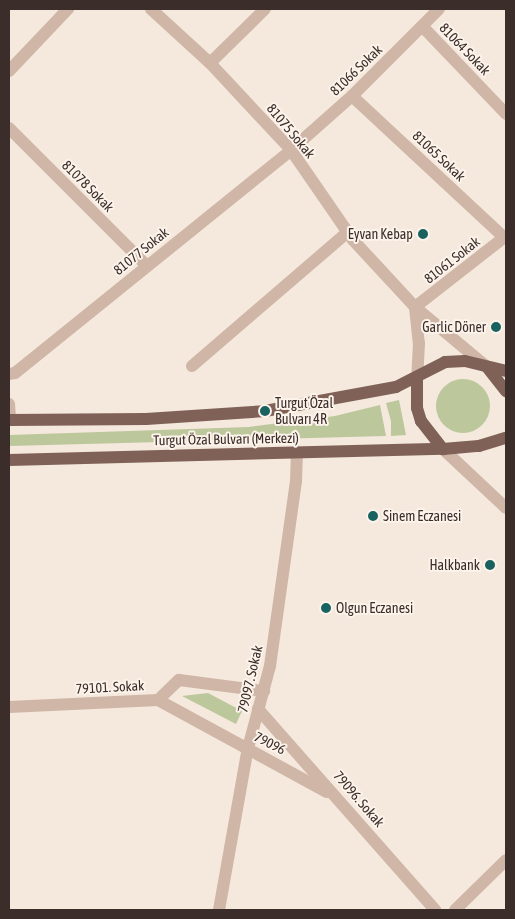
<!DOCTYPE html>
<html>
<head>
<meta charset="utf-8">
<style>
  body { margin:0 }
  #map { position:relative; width:515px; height:919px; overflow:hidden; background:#f5e8dd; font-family:"Asap Condensed",sans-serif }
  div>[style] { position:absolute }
  .green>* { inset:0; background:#bcc79b }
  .round { border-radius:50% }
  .minor>* { height:12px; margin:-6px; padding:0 6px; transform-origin:6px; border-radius:6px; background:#cfb6a7 }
  .major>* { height:12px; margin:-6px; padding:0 6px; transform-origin:6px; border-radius:6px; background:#7f6158 }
  .dots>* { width:14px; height:14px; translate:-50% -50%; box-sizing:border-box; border:2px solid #fcf3eb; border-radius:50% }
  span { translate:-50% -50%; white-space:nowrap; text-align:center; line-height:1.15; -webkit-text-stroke:4px #fcf3eb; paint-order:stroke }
  .street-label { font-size:14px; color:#3b2d29 }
  .poi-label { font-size:14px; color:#3b2d29 }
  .right { translate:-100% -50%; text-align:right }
  .left { translate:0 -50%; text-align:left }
  .frame { position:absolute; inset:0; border:10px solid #3b2d29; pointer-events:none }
</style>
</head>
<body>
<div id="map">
  <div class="green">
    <div class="round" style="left:436px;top:379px;width:54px;height:54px"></div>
    <div style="clip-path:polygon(399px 400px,406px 435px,391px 436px,391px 421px,386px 403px)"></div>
    <div style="clip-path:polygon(380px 405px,386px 436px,9px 446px,9px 435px,249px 427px,335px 416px)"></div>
    <div style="clip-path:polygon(208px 693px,242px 711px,236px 724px,182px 696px)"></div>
  </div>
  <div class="minor">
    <div style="left:151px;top:9px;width:80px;rotate:42.5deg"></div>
    <div style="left:210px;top:63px;width:119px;rotate:47deg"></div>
    <div style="left:291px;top:150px;width:109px;rotate:55.4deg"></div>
    <div style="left:353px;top:240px;width:91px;rotate:47.2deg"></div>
    <div style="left:415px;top:307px;width:94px;rotate:39.8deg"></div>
    <div style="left:422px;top:26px;width:122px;rotate:46.3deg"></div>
    <div style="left:210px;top:63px;width:77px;rotate:-44.5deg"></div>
    <div style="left:9px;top:71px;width:86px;rotate:-46.4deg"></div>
    <div style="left:352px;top:96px;width:209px;rotate:42.9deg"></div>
    <div style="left:9px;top:128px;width:194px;rotate:45deg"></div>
    <div style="left:415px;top:307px;width:115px;rotate:-38deg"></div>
    <div style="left:415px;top:307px;width:36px;rotate:84deg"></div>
    <div style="left:419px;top:343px;width:34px;rotate:93deg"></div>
    <div style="left:192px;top:366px;width:206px;rotate:-40.7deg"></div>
    <div style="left:9px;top:374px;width:6px;rotate:-9deg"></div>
    <div style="left:15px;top:373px;width:355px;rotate:-38.9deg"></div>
    <div style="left:291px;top:150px;width:81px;rotate:-41.5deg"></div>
    <div style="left:352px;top:96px;width:123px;rotate:-45deg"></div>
    <div style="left:9px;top:404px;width:16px;rotate:86deg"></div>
    <div style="left:443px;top:449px;width:86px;rotate:43.1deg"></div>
    <div style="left:158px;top:700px;width:192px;rotate:28.6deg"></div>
    <div style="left:9px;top:707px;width:149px;rotate:-2.7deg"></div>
    <div style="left:158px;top:700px;width:29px;rotate:-44deg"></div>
    <div style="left:179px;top:680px;width:86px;rotate:7.4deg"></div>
    <div style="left:258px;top:709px;width:268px;rotate:48.6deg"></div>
    <div style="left:219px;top:910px;width:165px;rotate:-79.9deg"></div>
    <div style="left:248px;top:748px;width:85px;rotate:-75deg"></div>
    <div style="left:270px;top:666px;width:187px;rotate:-82deg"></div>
    <div style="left:296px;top:481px;width:29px;rotate:-88deg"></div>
    <div style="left:455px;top:910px;width:71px;rotate:-44.4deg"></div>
  </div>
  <div class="major">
    <div style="left:487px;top:367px;width:31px;rotate:52deg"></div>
    <div style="left:417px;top:377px;width:31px;rotate:90deg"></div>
    <div style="left:417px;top:408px;width:14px;rotate:73deg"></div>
    <div style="left:421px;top:421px;width:36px;rotate:52deg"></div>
    <div style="left:9px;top:420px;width:137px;rotate:-0.4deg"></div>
    <div style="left:146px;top:419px;width:119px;rotate:-3.8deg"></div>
    <div style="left:265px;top:411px;width:133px;rotate:-10.4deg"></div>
    <div style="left:396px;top:387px;width:55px;rotate:-27deg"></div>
    <div style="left:445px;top:362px;width:20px;rotate:-3deg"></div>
    <div style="left:465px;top:361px;width:42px;rotate:13.7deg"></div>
    <div style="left:9px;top:460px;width:434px;rotate:-1.5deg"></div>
    <div style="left:443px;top:449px;width:36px;rotate:-5deg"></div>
    <div style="left:479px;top:446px;width:28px;rotate:-17deg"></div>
  </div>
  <div class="dots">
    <div style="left:423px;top:234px;background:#196260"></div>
    <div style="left:496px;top:327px;background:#196260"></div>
    <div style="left:265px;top:411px;background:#196260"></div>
    <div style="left:373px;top:516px;background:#196260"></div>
    <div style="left:490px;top:565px;background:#196260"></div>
    <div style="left:326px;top:608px;background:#196260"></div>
  </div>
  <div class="street-label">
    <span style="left:465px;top:49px;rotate:46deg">81064 Sokak</span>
    <span style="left:356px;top:70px;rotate:-44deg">81066 Sokak</span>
    <span style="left:291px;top:131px;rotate:50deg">81075 Sokak</span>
    <span style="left:439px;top:156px;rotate:43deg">81065 Sokak</span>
    <span style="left:88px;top:186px;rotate:45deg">81078 Sokak</span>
    <span style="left:141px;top:251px;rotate:-39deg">81077 Sokak</span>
    <span style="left:452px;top:260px;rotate:-38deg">81061 Sokak</span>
    <span style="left:226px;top:439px;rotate:-1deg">Turgut Özal Bulvarı (Merkezi)</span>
    <span style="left:250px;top:679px;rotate:-77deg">79097. Sokak</span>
    <span style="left:110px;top:687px;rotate:-3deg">79101. Sokak</span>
    <span style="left:270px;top:743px;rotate:27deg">79096</span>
    <span style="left:359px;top:799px;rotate:49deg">79096. Sokak</span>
  </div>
  <div class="poi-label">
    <span class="right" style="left:413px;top:234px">Eyvan Kebap</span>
    <span class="right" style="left:486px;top:327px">Garlic Döner</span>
    <span class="left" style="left:275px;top:411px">Turgut Özal<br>Bulvarı 4R</span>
    <span class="left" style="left:383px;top:516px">Sinem Eczanesi</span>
    <span class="right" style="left:480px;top:565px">Halkbank</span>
    <span class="left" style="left:336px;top:608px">Olgun Eczanesi</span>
  </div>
  <div class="frame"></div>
</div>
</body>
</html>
